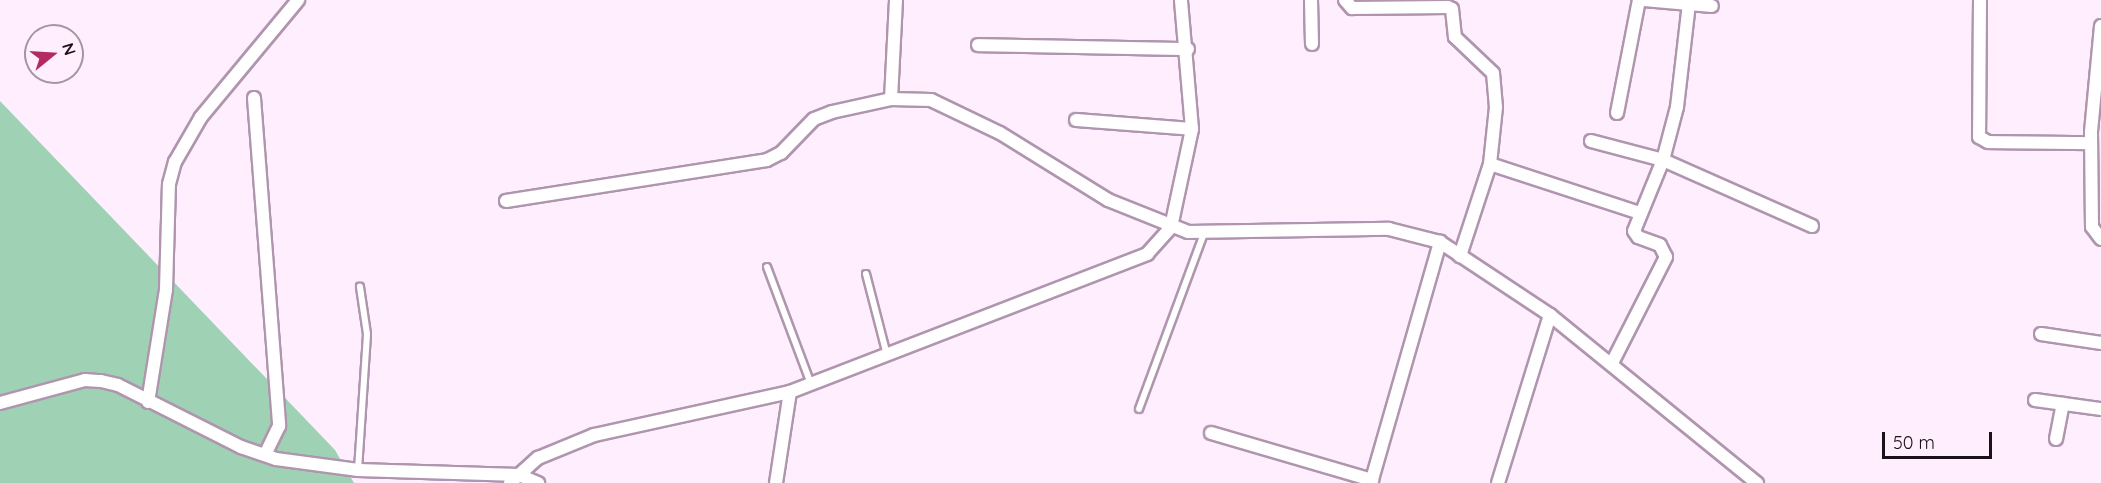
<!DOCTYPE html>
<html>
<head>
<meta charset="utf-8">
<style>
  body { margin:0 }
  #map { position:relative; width:2101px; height:483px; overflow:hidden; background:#ffeefe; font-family:Quicksand,sans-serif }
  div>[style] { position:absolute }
  .green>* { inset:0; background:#9fd2b4 }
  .roads { filter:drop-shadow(2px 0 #af95ae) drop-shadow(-2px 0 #af95ae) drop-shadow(0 2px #af95ae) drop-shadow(0 -2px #af95ae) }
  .lane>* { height:6px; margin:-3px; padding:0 3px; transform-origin:3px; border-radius:3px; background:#fff }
  .street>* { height:12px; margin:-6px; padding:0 6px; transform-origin:6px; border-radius:6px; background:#fff }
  span { translate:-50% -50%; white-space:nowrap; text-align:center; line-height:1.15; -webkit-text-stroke:4.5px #ffeefe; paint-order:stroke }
  .north { position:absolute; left:24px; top:24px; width:60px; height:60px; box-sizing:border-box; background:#ffeefe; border:2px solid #a396a3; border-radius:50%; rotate:72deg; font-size:16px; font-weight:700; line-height:24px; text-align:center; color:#1a111a }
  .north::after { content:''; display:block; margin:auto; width:21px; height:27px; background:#b52962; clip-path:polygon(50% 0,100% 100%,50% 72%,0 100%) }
  .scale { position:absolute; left:1882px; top:432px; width:110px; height:27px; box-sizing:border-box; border:3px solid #1a111a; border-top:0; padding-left:8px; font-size:18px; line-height:21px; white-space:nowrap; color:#1a111a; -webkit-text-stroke:4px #ffeefe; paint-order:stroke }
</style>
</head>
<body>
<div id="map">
  <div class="green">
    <div style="clip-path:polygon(0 101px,335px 450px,354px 483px,0 483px)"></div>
  </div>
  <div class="roads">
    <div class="lane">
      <div style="left:767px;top:267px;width:125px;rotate:69.4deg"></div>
      <div style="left:866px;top:274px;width:84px;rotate:75.5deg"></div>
      <div style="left:1139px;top:409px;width:188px;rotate:-69.7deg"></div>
      <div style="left:358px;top:470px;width:136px;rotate:-86.2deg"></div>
      <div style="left:367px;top:334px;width:48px;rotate:-98.5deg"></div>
    </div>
    <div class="street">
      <div style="left:1311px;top:0;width:44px;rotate:88.7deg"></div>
      <div style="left:1345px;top:0;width:11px;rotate:49deg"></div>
      <div style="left:1352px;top:8px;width:96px;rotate:-0.6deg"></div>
      <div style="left:1448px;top:7px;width:4px;rotate:27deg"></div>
      <div style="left:1452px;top:9px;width:28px;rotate:84deg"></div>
      <div style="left:1455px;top:37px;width:52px;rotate:43.5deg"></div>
      <div style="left:1493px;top:73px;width:34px;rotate:85deg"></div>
      <div style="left:1496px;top:107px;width:57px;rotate:96deg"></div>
      <div style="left:1490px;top:164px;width:97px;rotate:108.1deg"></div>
      <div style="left:1644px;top:0;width:68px;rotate:5deg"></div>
      <div style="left:1980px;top:0;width:137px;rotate:90.4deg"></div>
      <div style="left:1979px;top:137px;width:10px;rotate:29deg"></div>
      <div style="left:1988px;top:142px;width:103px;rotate:0.6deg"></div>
      <div style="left:2101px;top:26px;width:106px;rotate:95.4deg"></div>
      <div style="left:2091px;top:132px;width:95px;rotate:89.4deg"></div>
      <div style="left:2092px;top:227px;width:15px;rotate:53deg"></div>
      <div style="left:978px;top:45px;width:210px;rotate:1.1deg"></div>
      <div style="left:254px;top:98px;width:329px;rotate:85.6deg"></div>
      <div style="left:279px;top:426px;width:32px;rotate:116deg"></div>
      <div style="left:891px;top:99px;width:99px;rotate:-87.1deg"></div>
      <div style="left:1617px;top:113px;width:115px;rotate:-79deg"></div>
      <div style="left:1076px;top:120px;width:116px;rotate:4.4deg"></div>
      <div style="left:1591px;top:141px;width:74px;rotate:14.8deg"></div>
      <div style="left:1663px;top:160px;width:163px;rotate:23.9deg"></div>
      <div style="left:1490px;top:164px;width:158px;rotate:18.1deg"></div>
      <div style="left:506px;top:201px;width:264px;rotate:-8.9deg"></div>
      <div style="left:767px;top:160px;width:16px;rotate:-27deg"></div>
      <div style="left:781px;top:153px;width:47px;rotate:-45.9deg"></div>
      <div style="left:814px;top:119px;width:19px;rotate:-21deg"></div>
      <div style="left:832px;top:112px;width:60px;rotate:-12.4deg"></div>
      <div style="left:891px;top:99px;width:40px;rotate:1.4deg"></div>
      <div style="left:931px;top:100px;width:76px;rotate:25.6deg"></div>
      <div style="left:1000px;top:133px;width:127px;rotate:31.8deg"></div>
      <div style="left:1108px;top:200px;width:86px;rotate:21.8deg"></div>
      <div style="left:1188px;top:232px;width:201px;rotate:-0.9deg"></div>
      <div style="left:1389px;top:229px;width:53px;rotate:14.3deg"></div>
      <div style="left:1440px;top:242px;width:132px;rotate:33.6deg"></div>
      <div style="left:1550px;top:315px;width:267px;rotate:39.1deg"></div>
      <div style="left:2041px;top:334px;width:61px;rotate:8.5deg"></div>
      <div style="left:1612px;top:363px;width:119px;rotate:-63deg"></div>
      <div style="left:1666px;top:257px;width:13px;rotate:-117deg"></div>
      <div style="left:1660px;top:245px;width:23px;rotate:-160deg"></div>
      <div style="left:1638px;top:237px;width:7px;rotate:-124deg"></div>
      <div style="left:1634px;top:231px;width:77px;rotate:-67.8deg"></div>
      <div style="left:1663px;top:160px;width:55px;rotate:-75.2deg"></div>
      <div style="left:1677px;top:107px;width:104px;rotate:-83.4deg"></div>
      <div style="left:2035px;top:400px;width:67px;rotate:7.8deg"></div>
      <div style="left:148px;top:402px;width:113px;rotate:-80.9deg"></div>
      <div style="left:166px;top:290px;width:106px;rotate:-88.4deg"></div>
      <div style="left:169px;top:184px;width:23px;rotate:-75deg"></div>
      <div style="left:175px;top:162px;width:52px;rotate:-60deg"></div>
      <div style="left:201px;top:117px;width:152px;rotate:-50.3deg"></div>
      <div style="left:0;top:403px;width:88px;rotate:-15.1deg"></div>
      <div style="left:85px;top:380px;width:16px;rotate:4deg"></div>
      <div style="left:101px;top:381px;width:17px;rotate:13deg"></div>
      <div style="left:118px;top:385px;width:138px;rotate:26.8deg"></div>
      <div style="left:241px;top:447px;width:37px;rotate:19deg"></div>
      <div style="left:276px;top:459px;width:83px;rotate:7.6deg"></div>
      <div style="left:358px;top:470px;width:161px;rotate:1.8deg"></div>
      <div style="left:519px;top:475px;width:21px;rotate:23deg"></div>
      <div style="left:1211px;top:433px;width:168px;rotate:16.3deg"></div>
      <div style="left:2056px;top:439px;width:36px;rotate:-79deg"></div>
      <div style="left:510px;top:483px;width:38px;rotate:-42deg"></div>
      <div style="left:538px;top:458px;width:61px;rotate:-22.3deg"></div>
      <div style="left:594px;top:435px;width:201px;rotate:-12.4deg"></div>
      <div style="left:790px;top:392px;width:383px;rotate:-21.1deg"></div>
      <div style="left:1147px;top:254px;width:36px;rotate:-48deg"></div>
      <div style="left:1171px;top:227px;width:100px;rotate:-77.9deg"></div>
      <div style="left:1192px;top:129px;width:129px;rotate:-94.9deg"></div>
      <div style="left:776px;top:483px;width:92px;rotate:-81.3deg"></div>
      <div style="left:1371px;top:483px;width:251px;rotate:-74deg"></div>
      <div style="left:1498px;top:483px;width:176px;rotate:-72.8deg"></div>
    </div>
  </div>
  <div class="north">N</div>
  <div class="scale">50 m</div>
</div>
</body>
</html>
